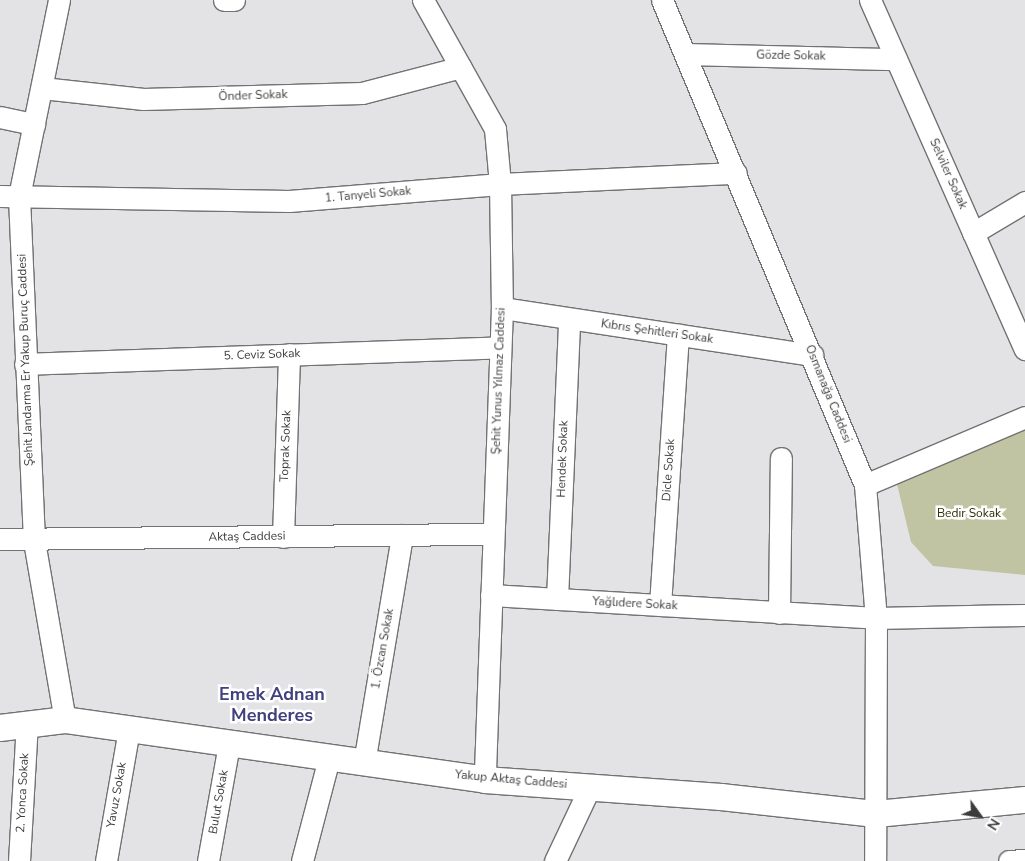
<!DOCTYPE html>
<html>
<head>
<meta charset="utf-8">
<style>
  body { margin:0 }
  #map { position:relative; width:1025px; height:861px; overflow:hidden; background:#e3e3e5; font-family:"Nunito Sans",sans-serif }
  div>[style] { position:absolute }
  .green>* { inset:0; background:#c1c4a2 }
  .roads { filter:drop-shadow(1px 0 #727274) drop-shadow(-1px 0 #727274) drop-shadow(0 1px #727274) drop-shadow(0 -1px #727274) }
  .minor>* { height:21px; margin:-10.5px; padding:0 10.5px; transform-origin:10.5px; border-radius:10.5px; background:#fff }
  .major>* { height:26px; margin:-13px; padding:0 13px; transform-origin:13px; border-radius:13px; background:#fff }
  span { translate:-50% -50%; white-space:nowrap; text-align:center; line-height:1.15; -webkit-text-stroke:5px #fff; paint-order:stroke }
  .street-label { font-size:12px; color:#3c3c3d }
  .park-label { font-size:12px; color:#2d2f03 }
  .district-label { font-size:18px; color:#40417e; font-weight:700 }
  .north { position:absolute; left:955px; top:791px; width:50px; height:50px; -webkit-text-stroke:4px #fff; paint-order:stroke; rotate:122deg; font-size:14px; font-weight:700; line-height:20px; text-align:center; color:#3c3c3d }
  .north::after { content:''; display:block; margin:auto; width:18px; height:22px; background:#3c3c3d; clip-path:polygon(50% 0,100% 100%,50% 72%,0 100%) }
</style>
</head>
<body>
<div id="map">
  <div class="green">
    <div style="clip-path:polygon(1025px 426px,1025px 575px,933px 566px,911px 542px,897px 484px)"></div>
  </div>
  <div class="roads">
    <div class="minor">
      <div style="left:59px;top:0;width:201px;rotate:101.5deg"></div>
      <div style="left:19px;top:197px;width:344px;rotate:87.5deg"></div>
      <div style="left:34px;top:541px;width:182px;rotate:80.2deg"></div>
      <div style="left:224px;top:0;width:10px"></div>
      <div style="left:423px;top:0;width:148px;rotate:60.8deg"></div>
      <div style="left:495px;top:129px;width:55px;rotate:84.8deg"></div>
      <div style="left:500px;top:184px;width:124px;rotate:89.1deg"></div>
      <div style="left:502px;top:308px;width:472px;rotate:92.1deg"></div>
      <div style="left:662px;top:0;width:526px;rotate:67.29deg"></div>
      <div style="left:865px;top:485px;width:133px;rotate:85.3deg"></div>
      <div style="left:876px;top:618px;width:243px;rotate:90.2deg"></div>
      <div style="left:870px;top:0;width:382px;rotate:66.1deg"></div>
      <div style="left:686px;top:54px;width:210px;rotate:1.4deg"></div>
      <div style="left:42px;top:88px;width:102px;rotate:6.2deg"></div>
      <div style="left:143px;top:99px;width:219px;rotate:-1.6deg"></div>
      <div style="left:362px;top:93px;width:102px;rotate:-14.7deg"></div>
      <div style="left:0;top:117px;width:35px;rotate:12deg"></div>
      <div style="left:0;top:196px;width:289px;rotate:1deg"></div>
      <div style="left:289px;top:201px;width:212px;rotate:-4.6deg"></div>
      <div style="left:500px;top:184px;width:236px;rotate:-2.7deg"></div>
      <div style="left:973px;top:233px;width:61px;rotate:-30.8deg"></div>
      <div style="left:502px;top:308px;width:314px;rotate:8.6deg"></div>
      <div style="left:25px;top:364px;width:475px;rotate:-2deg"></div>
      <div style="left:865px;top:485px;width:174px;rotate:-23deg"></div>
      <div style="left:283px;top:537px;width:183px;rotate:-88.1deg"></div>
      <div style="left:0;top:539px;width:493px;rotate:-0.6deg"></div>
      <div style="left:491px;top:595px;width:386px;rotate:3.4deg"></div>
      <div style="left:876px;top:618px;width:149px;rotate:-1.2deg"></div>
      <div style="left:557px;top:599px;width:280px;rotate:-87.5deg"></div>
      <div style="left:660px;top:605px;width:271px;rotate:-86.2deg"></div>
      <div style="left:779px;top:613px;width:155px;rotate:-89.3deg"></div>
      <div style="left:364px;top:763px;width:231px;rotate:-80.5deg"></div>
      <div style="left:19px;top:861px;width:137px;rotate:-86.7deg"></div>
      <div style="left:106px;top:861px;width:134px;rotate:-80.1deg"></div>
      <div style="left:208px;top:861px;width:119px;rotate:-79.8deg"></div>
      <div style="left:302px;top:861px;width:106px;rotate:-75.3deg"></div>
      <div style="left:555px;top:861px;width:82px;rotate:-64.7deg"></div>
      <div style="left:1009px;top:861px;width:16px;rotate:-4deg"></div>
    </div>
    <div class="major">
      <div style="left:0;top:728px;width:65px;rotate:-7deg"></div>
      <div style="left:65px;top:720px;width:424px;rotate:8.1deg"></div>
      <div style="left:485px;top:780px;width:237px;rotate:4.1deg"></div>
      <div style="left:721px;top:797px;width:156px;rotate:6.3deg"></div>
      <div style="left:876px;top:814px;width:150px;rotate:-5.4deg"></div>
    </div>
  </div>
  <div class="street-label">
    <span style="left:791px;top:56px;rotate:1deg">Gözde Sokak</span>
    <span style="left:253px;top:96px;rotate:-2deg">Önder Sokak</span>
    <span style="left:948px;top:174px;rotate:66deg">Selviler Sokak</span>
    <span style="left:368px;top:195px;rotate:-5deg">1. Tanyeli Sokak</span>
    <span style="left:657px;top:332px;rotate:8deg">Kıbrıs Şehitleri Sokak</span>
    <span style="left:262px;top:355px;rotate:-2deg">5. Ceviz Sokak</span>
    <span style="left:26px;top:360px;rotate:-92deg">Şehit Jandarma Er Yakup Buruç Caddesi</span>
    <span style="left:499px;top:381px;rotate:-88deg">Şehit Yunus Yılmaz Caddesi</span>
    <span style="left:828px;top:394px;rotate:68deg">Osmanağa Caddesi</span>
    <span style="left:286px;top:446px;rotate:-88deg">Toprak Sokak</span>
    <span style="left:563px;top:459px;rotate:-88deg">Hendek Sokak</span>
    <span style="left:669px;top:470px;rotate:-86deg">Dicle Sokak</span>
    <span style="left:247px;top:537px;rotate:-1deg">Aktaş Caddesi</span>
    <span style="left:635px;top:604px;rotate:3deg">Yağlıdere Sokak</span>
    <span style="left:383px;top:649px;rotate:-80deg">1. Özcan Sokak</span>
    <span style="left:511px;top:780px;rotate:5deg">Yakup Aktaş Caddesi</span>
    <span style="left:23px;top:793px;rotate:-87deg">2. Yonca Sokak</span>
    <span style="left:117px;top:795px;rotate:-80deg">Yavuz Sokak</span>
    <span style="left:219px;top:802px;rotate:-80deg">Bulut Sokak</span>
  </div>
  <div class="park-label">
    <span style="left:969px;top:514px">Bedir Sokak</span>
  </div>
  <div class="district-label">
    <span style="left:272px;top:705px">Emek Adnan<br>Menderes</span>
  </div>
  <div class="north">N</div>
</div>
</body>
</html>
